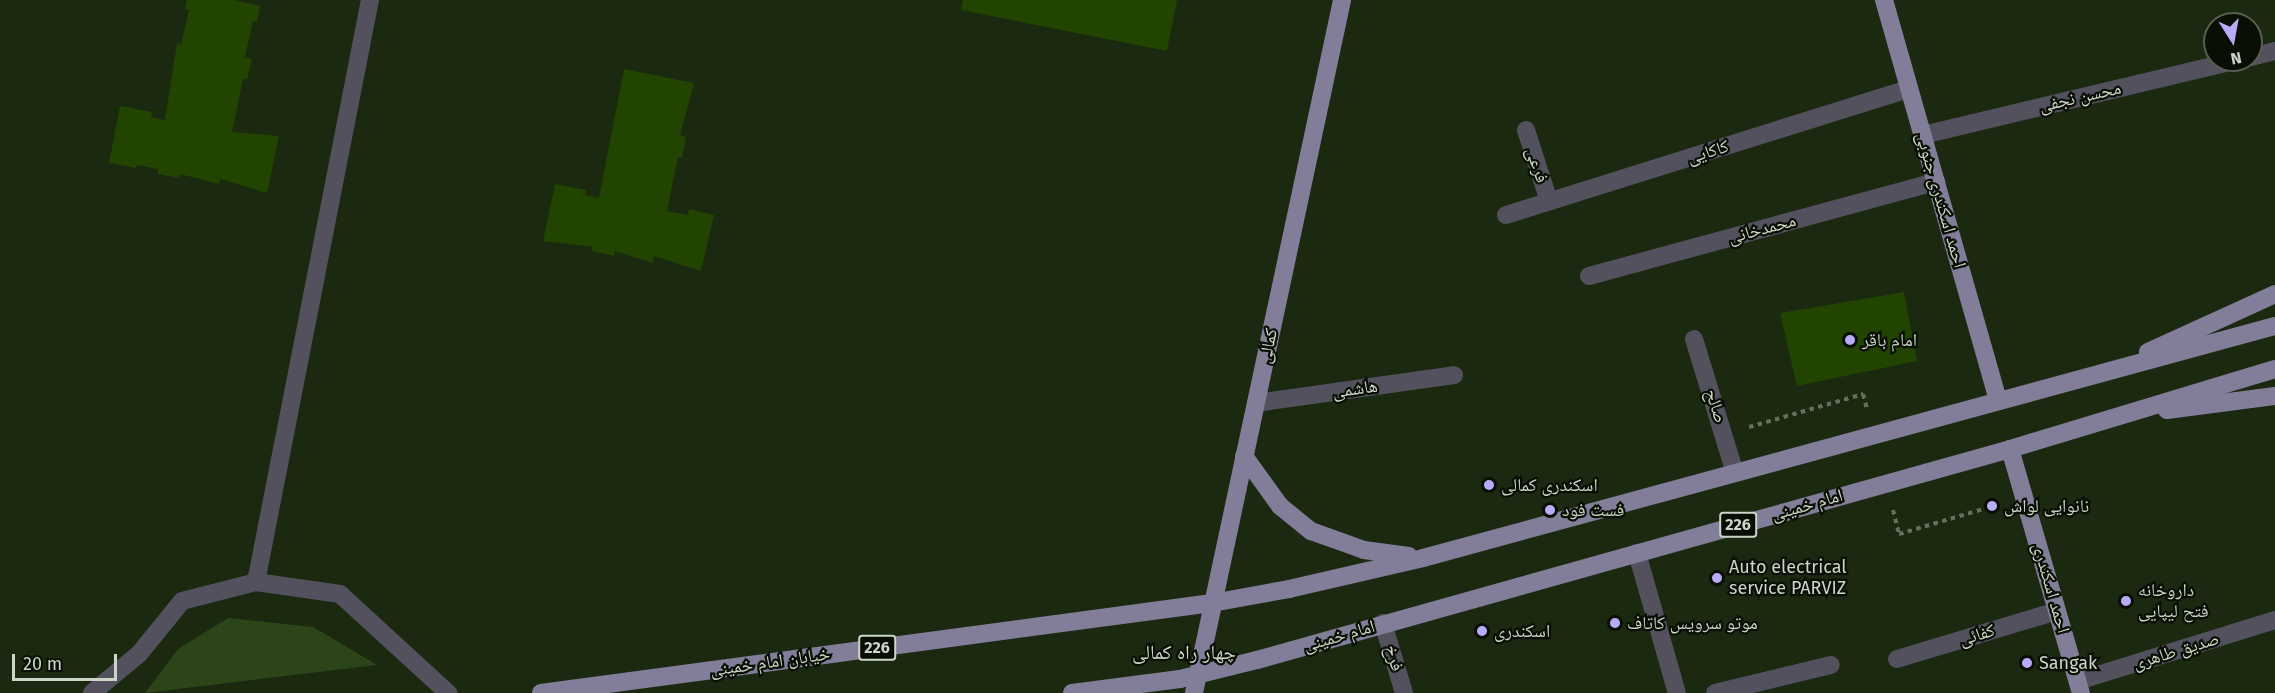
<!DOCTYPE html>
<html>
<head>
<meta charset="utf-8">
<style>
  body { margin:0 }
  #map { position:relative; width:2275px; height:693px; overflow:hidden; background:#1a2910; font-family:"Fira Sans","Noto Naskh Arabic",sans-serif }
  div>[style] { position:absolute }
  .green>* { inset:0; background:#2b4519 }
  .building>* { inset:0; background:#214401 }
  .path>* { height:4px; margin-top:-2px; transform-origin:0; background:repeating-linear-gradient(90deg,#63705b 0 4.5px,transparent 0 9px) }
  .minor>* { height:18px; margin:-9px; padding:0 9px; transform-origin:9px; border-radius:9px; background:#53515e }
  .major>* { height:18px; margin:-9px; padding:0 9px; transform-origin:9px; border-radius:9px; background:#827e99 }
  .dots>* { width:16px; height:16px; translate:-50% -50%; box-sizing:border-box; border:3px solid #090f05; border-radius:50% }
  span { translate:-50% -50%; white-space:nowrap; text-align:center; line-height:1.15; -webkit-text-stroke:4.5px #090f05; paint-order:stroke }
  .shield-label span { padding:2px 4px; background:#090f05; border:2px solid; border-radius:4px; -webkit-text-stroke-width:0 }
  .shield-label { font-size:16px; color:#cbd6c6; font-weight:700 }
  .street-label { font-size:18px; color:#cbd6c6 }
  .poi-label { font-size:18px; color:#cbd6c6 }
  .left { translate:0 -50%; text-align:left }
  .neighbourhood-label { font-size:20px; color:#cbd6c6 }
  .north { position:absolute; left:2203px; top:12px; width:60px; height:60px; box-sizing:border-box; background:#090f05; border:2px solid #575f52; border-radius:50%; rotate:169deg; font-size:16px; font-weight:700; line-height:24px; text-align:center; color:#cbd6c6 }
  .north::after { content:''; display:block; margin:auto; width:21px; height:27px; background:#b8abf7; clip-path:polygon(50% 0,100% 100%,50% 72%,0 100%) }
  .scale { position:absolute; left:12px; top:654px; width:105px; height:27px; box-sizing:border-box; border:3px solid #cbd6c6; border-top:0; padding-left:8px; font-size:18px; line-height:21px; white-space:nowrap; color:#cbd6c6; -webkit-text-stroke:4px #090f05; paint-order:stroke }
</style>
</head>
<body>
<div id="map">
  <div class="green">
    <div style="clip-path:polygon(228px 618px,313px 627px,377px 665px,145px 693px,178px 649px)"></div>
  </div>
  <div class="building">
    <div style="clip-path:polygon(187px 0,233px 0,260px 6px,257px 22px,253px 21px,245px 57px,252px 59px,247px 79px,243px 79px,232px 132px,279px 136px,267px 193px,220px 179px,219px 184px,180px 174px,179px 178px,158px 174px,158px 169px,137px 165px,136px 168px,109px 163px,120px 106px,152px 112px,151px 117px,165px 120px,177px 43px,181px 45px,189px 10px,185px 9px)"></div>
    <div style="clip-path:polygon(963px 0,1177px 0,1167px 51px,961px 10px)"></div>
    <div style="clip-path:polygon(624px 69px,694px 83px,680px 135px,686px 137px,682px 158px,678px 157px,667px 211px,688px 215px,689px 209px,714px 215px,701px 271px,654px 256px,653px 263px,615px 251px,614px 256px,592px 251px,593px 247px,543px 241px,555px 184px,586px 190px,585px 195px,599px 198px)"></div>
    <div style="clip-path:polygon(1904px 292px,1917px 361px,1797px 386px,1780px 313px)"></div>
  </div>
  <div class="path">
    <div style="left:1749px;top:427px;width:119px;rotate:-16.1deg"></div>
    <div style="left:1863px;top:394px;width:16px;rotate:75deg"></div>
    <div style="left:1893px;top:510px;width:25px;rotate:76deg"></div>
    <div style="left:1899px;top:534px;width:102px;rotate:-16.5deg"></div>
  </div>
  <div class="minor">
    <div style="left:2251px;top:57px;width:25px;rotate:-14deg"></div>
    <div style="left:1526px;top:130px;width:75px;rotate:72.1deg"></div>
    <div style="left:1923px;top:135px;width:324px;rotate:-13.4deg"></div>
    <div style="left:1506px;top:215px;width:422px;rotate:-17.4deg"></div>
    <div style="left:1589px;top:276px;width:360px;rotate:-15.2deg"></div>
    <div style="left:1694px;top:339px;width:140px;rotate:73deg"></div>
    <div style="left:1256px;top:403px;width:200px;rotate:-8deg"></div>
    <div style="left:1637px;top:553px;width:146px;rotate:74.1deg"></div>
    <div style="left:256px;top:582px;width:593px;rotate:-78.92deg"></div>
    <div style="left:1383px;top:623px;width:73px;rotate:73.3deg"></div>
    <div style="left:1897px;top:659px;width:167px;rotate:-16.7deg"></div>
    <div style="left:2078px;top:681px;width:206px;rotate:-17.2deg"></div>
    <div style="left:92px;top:693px;width:61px;rotate:-39.7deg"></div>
    <div style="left:139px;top:654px;width:68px;rotate:-50.9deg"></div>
    <div style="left:182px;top:601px;width:76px;rotate:-14.4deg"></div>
    <div style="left:256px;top:582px;width:85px;rotate:8.1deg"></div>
    <div style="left:340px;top:594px;width:147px;rotate:42.5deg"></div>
    <div style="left:1715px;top:693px;width:119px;rotate:-13.6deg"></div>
  </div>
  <div class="major">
    <div style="left:1884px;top:0;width:417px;rotate:74.1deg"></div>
    <div style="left:2148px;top:352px;width:140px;rotate:-24.5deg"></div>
    <div style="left:2167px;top:410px;width:109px;rotate:-7.4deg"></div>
    <div style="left:2010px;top:449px;width:254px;rotate:73.8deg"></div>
    <div style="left:1244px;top:456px;width:62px;rotate:54.2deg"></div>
    <div style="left:1280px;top:506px;width:40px;rotate:39deg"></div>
    <div style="left:1311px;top:531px;width:56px;rotate:19.7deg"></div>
    <div style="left:1364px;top:550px;width:45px;rotate:7.6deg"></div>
    <div style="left:541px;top:693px;width:677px;rotate:-7.64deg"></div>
    <div style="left:1212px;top:603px;width:78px;rotate:-10.3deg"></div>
    <div style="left:1289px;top:589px;width:138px;rotate:-13deg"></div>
    <div style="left:1423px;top:558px;width:883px;rotate:-15.23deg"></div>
    <div style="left:1072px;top:693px;width:109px;rotate:-7.4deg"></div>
    <div style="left:1180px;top:679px;width:79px;rotate:-13.9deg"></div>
    <div style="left:1257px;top:660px;width:782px;rotate:-15.65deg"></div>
    <div style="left:2010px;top:449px;width:277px;rotate:-16.8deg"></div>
    <div style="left:1194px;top:693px;width:709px;rotate:-77.94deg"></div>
  </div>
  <div class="dots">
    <div style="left:1850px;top:340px;background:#b8abf7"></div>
    <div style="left:1489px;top:485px;background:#b8abf7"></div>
    <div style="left:1992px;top:506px;background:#b8abf7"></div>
    <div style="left:1550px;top:510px;background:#b8abf7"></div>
    <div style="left:1717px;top:578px;background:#b8abf7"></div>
    <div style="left:2126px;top:601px;background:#b8abf7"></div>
    <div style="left:1615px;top:623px;background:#b8abf7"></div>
    <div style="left:1482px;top:631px;background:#b8abf7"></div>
    <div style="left:2027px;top:663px;background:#b8abf7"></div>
  </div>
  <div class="shield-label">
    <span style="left:1738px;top:525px">226</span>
    <span style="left:877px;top:648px">226</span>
  </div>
  <div class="street-label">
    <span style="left:2080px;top:97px;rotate:-13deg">محسن نجفی</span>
    <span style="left:1708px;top:152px;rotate:-17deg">کاکایی</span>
    <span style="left:1537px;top:165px;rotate:72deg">فرعی</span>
    <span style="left:1941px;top:200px;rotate:74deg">احمد اسکندری جنوبی</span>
    <span style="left:1762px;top:229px;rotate:-15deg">محمدخانی</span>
    <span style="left:1268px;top:346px;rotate:-78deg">کمالی</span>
    <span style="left:1355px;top:389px;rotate:-8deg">هاشمی</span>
    <span style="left:1716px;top:406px;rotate:72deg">صالح</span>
    <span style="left:1807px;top:505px;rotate:-16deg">امام خمینی</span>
    <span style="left:2051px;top:588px;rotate:74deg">احمد اسکندری</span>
    <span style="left:1977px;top:635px;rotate:-17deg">کفائی</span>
    <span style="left:1339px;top:636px;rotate:-16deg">امام خمینی</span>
    <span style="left:2176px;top:651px;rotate:-17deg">صدیق طاهری</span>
    <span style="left:1394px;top:658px;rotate:73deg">فرخ</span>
    <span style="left:770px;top:662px;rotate:-8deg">خیابان امام خمینی</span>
  </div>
  <div class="poi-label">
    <span class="left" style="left:1862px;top:340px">امام باقر</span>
    <span class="left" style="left:1501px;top:485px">اسکندری کمالی</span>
    <span class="left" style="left:2004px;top:506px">نانوایی لواش</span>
    <span class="left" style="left:1562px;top:510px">فست فود</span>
    <span class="left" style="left:1729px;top:578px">Auto electrical<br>service PARVIZ</span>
    <span class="left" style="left:2138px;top:601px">داروخانه<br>فتح لیپایی</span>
    <span class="left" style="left:1627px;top:623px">موتو سرویس کاتاف</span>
    <span class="left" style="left:1494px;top:631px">اسکندری</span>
    <span class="left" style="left:2039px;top:663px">Sangak</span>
  </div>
  <div class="neighbourhood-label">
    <span style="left:1184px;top:652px">چهار راه کمالی</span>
  </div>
  <div class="north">N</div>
  <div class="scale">20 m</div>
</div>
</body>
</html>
